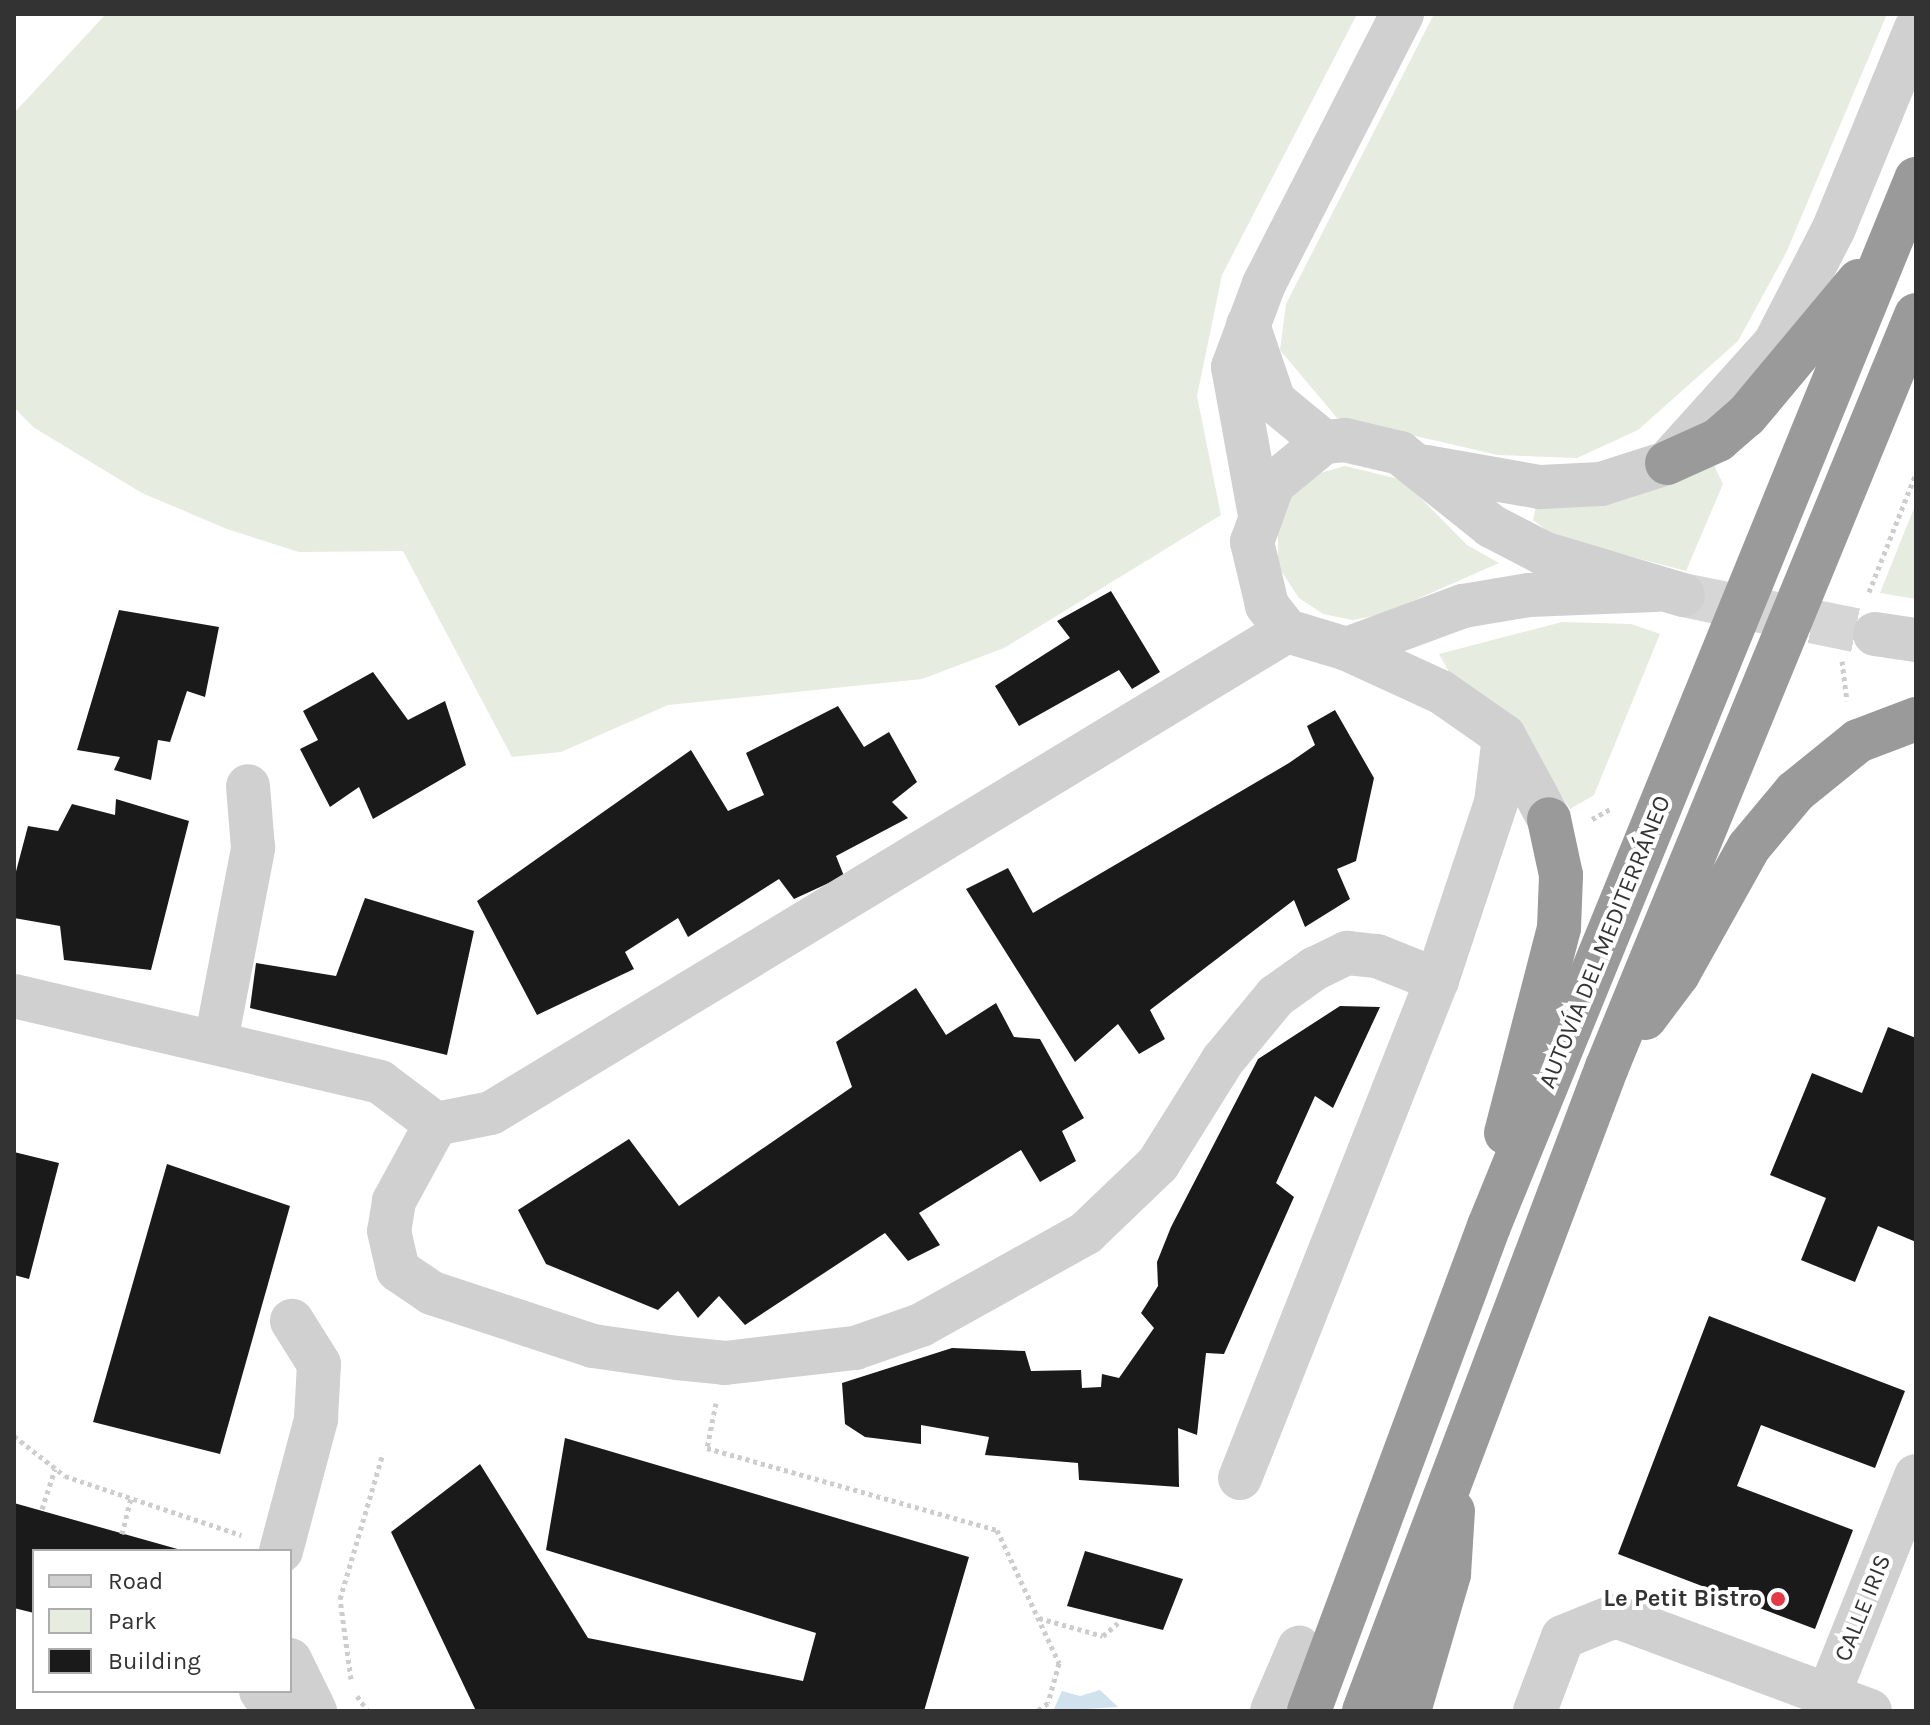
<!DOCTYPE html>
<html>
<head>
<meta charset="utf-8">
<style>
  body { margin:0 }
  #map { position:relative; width:1930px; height:1725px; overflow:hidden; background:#fff; font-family:Karla,sans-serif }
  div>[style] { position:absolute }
  .green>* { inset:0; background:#e6ecdf }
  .water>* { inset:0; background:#cfe2ee }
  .building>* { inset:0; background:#1a1a1a }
  .minor-tunnel>* { height:44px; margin-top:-22px; transform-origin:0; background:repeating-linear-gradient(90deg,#d6d6d6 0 44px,transparent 0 66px) }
  .path>* { height:5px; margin-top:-2.5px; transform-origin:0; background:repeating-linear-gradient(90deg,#cdcdcd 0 4px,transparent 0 8px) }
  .minor>* { height:44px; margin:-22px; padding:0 22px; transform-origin:22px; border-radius:22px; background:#d0d0d0 }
  .highway>* { height:44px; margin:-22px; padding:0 22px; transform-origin:22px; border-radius:22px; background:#9a9a9a }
  .dots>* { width:22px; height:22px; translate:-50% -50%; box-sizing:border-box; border:4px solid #fff; border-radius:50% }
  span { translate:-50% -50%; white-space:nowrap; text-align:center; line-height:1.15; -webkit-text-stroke:8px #fff; paint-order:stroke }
  .street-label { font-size:24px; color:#333 }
  .poi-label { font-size:24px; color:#333; font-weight:700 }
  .right { translate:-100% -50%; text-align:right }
  .frame { position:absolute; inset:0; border:16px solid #333; pointer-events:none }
  .legend { position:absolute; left:32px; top:1549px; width:260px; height:144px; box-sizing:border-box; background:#fff; border:2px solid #adadad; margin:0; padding:10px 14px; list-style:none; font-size:24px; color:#333 }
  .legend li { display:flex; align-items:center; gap:16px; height:40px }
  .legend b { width:40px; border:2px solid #adadad }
</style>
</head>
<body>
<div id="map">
  <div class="green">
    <div style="clip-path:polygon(106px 14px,1357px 14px,1222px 275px,1197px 396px,1221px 515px,1004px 648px,922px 679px,668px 705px,561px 752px,512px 757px,403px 551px,299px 552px,227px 529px,142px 493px,33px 427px,14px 407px,14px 113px)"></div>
    <div style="clip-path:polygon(1434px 14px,1887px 14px,1786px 253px,1738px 341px,1638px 430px,1577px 458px,1498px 455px,1337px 418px,1280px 350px,1286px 304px)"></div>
    <div style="clip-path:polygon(1712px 461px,1723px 484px,1686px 571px,1554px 536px,1533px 520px,1536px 506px)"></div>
    <div style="clip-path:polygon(1345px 466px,1403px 480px,1467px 545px,1499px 563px,1383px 614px,1353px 620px,1323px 614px,1299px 598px,1278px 566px,1278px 533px,1290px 497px,1317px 474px)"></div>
    <div style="clip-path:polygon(1916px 503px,1916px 599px,1880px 593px)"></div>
    <div style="clip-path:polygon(1562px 622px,1631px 624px,1660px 634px,1594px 795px,1570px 809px,1519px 726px,1449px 672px,1439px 654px)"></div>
  </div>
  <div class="water">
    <div style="clip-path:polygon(1100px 1690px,1118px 1707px,1053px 1711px,1062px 1691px,1080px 1696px)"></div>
  </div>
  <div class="building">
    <div style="clip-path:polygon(1111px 591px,1160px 672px,1132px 689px,1119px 670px,1019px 726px,995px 686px,1070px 638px,1057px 621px)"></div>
    <div style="clip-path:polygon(119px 610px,219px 627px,205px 697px,187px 691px,170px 742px,158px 740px,151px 780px,114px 770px,120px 757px,77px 750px)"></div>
    <div style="clip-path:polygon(373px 672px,408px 720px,445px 701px,466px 765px,373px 819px,359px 787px,330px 807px,300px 749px,318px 740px,303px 711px)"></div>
    <div style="clip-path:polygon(838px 706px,864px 747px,889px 732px,917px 782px,892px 802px,908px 818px,836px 856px,844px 876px,794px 899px,779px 879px,688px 937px,678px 918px,625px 952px,634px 969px,537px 1015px,477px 901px,691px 750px,728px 811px,764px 795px,746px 753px)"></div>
    <div style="clip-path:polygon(1335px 710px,1374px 778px,1356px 861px,1337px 869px,1350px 899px,1305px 927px,1294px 900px,1150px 1010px,1165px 1039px,1139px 1054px,1118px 1024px,1075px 1062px,966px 889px,1008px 868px,1033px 913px,1289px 763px,1315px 745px,1307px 726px)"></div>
    <div style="clip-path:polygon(116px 799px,189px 821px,151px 970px,64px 960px,60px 926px,14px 918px,14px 879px,28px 826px,58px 831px,72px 804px,115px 815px)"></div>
    <div style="clip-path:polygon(365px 898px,474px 931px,447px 1055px,250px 1008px,256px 963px,336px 976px)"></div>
    <div style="clip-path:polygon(916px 988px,946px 1035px,996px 1003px,1014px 1037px,1040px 1039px,1084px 1118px,1062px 1131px,1076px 1161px,1040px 1182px,1021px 1150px,919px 1213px,940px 1245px,908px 1261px,885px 1233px,745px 1325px,719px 1296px,698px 1318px,678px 1291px,658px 1310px,546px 1264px,518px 1210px,629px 1139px,679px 1206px,852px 1087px,836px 1042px)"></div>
    <div style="clip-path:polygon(1340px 1006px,1380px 1007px,1333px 1108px,1315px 1096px,1276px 1183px,1294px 1197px,1224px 1354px,1206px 1353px,1197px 1435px,1178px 1428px,1179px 1487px,1079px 1480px,1078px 1463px,985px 1455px,989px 1437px,921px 1425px,921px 1444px,865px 1437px,845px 1424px,842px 1383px,952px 1348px,1025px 1351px,1031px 1371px,1081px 1370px,1082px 1388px,1101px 1387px,1102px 1374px,1119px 1378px,1154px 1328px,1141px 1313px,1158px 1286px,1157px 1262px,1171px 1227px,1258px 1059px)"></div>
    <div style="clip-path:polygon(1888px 1027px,1916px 1038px,1916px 1242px,1878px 1226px,1855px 1282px,1801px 1260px,1826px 1198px,1770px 1175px,1812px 1073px,1862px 1093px)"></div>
    <div style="clip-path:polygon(14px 1152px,59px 1163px,29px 1279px,14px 1275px)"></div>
    <div style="clip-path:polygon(167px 1164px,290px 1206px,220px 1454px,93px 1422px)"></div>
    <div style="clip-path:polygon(1709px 1316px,1905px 1391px,1875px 1468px,1761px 1425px,1737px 1486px,1853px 1530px,1815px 1629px,1618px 1554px)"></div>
    <div style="clip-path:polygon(565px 1438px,969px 1557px,924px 1711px,476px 1711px,391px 1532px,480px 1464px,588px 1638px,803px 1681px,816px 1633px,546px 1550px)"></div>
    <div style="clip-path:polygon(14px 1503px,181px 1550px,180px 1551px,34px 1551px,34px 1613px,14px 1608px)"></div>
    <div style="clip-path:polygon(1085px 1551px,1183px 1579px,1163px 1630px,1067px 1606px)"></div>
  </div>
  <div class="minor-tunnel">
    <div style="left:1683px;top:595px;width:196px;rotate:11.5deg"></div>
  </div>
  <div class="path">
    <div style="left:1869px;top:592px;width:128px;rotate:-68.4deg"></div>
    <div style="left:1842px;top:661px;width:40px;rotate:82.9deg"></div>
    <div style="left:1592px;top:819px;width:21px;rotate:-29deg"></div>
    <div style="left:716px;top:1403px;width:46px;rotate:101.3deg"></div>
    <div style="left:707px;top:1448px;width:301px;rotate:15.8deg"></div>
    <div style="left:997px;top:1530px;width:147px;rotate:65deg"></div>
    <div style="left:1059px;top:1663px;width:41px;rotate:105.4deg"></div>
    <div style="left:1048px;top:1703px;width:14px;rotate:144deg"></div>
    <div style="left:14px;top:1436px;width:65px;rotate:38.1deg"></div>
    <div style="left:65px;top:1476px;width:186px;rotate:18.5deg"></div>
    <div style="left:42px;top:1509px;width:42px;rotate:-72deg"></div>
    <div style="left:122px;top:1534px;width:37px;rotate:-76deg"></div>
    <div style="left:1039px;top:1618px;width:66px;rotate:15.7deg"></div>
    <div style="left:1103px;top:1636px;width:21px;rotate:-41deg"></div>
    <div style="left:351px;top:1679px;width:81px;rotate:-97.8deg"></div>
    <div style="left:340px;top:1599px;width:152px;rotate:-73.6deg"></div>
    <div style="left:357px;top:1696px;width:19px;rotate:54deg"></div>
  </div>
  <div class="minor">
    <div style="left:1248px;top:325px;width:80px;rotate:71.1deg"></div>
    <div style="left:1274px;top:401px;width:65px;rotate:39.4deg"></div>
    <div style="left:1426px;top:467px;width:116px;rotate:10deg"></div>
    <div style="left:1540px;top:487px;width:61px;rotate:-2.8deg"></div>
    <div style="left:1601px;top:484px;width:69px;rotate:-17.7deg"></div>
    <div style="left:1667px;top:463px;width:161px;rotate:-48deg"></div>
    <div style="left:1775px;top:343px;width:129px;rotate:-62.8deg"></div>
    <div style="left:1834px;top:228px;width:216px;rotate:-67.7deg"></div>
    <div style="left:1259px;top:510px;width:145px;rotate:-100.3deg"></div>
    <div style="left:1233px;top:367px;width:89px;rotate:-69.5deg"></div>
    <div style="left:1264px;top:284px;width:303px;rotate:-62.9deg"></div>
    <div style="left:1655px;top:590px;width:126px;rotate:177.7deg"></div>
    <div style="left:1529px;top:595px;width:67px;rotate:170.5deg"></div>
    <div style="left:1463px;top:606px;width:124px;rotate:159.7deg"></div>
    <div style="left:1347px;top:649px;width:63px;rotate:-163.3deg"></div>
    <div style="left:1287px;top:631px;width:33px;rotate:-128deg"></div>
    <div style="left:1267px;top:605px;width:65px;rotate:-103.4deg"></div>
    <div style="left:1252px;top:542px;width:62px;rotate:-70.1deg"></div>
    <div style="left:1273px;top:484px;width:66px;rotate:-39.5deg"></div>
    <div style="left:1324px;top:442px;width:21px;rotate:-5deg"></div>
    <div style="left:1345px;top:440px;width:57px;rotate:13.3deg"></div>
    <div style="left:1400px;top:453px;width:117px;rotate:38.7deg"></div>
    <div style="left:1491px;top:526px;width:59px;rotate:27.4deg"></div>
    <div style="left:1543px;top:553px;width:146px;rotate:16.7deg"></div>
    <div style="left:1875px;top:634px;width:41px;rotate:8.3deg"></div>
    <div style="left:1347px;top:649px;width:103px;rotate:24.6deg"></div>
    <div style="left:1441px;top:692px;width:77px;rotate:34.9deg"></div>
    <div style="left:1504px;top:736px;width:94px;rotate:61.5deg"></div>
    <div style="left:14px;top:996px;width:376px;rotate:13.2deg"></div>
    <div style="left:380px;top:1082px;width:70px;rotate:36.9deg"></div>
    <div style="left:436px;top:1124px;width:56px;rotate:-11.3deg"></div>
    <div style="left:491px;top:1113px;width:931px;rotate:-31.2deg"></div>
    <div style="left:216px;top:1041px;width:197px;rotate:-79.1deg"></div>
    <div style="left:253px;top:848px;width:62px;rotate:-94.6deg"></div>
    <div style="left:436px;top:1124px;width:88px;rotate:118.6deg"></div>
    <div style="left:394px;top:1201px;width:30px;rotate:99deg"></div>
    <div style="left:389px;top:1231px;width:40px;rotate:77deg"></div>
    <div style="left:398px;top:1270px;width:41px;rotate:34.1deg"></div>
    <div style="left:432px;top:1293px;width:169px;rotate:18.2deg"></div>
    <div style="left:593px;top:1346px;width:85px;rotate:8.1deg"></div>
    <div style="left:677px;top:1358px;width:48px;rotate:5.9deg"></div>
    <div style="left:725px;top:1363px;width:131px;rotate:-6.6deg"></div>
    <div style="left:855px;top:1348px;width:70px;rotate:-19.2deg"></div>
    <div style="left:921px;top:1325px;width:189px;rotate:-29.1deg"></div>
    <div style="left:1086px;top:1233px;width:100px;rotate:-43.8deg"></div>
    <div style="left:1158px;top:1164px;width:123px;rotate:-58deg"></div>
    <div style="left:1223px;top:1060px;width:83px;rotate:-50.4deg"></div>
    <div style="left:1276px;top:996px;width:47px;rotate:-35.4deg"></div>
    <div style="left:1314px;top:969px;width:37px;rotate:-26deg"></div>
    <div style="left:1347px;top:953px;width:30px;rotate:6deg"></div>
    <div style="left:1377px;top:956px;width:65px;rotate:21.8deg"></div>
    <div style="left:1240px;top:1478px;width:536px;rotate:-68.42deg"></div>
    <div style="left:1437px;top:980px;width:187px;rotate:-71.6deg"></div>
    <div style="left:1496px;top:803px;width:67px;rotate:-83.2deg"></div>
    <div style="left:281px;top:1551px;width:137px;rotate:-75.1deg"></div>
    <div style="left:316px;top:1419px;width:55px;rotate:-86.9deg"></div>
    <div style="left:319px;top:1364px;width:51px;rotate:-122.1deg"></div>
    <div style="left:290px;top:1660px;width:57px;rotate:63.9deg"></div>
    <div style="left:261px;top:1691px;width:24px;rotate:55deg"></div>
    <div style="left:1828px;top:1696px;width:237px;rotate:-68.2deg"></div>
    <div style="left:1272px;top:1711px;width:69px;rotate:-66.8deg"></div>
    <div style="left:1535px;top:1711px;width:79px;rotate:-69.3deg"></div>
    <div style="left:1563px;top:1637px;width:56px;rotate:-22deg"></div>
    <div style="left:1615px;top:1616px;width:272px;rotate:20.4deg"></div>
  </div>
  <div class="highway">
    <div style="left:1667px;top:463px;width:56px;rotate:-24.3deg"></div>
    <div style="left:1718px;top:440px;width:37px;rotate:-41deg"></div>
    <div style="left:1746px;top:416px;width:176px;rotate:-50.1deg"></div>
    <div style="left:1645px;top:1018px;width:55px;rotate:-53.1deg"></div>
    <div style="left:1678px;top:974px;width:145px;rotate:-60.8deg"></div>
    <div style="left:1749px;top:847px;width:72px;rotate:-50.1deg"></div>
    <div style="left:1795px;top:792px;width:81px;rotate:-39deg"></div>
    <div style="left:1858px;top:741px;width:62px;rotate:-20.8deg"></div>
    <div style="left:1506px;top:1133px;width:212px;rotate:-75.5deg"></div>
    <div style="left:1559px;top:928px;width:53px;rotate:-87.8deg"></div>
    <div style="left:1561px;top:875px;width:57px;rotate:-102.1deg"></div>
    <div style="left:1309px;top:1711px;width:517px;rotate:-69.64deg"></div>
    <div style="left:1489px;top:1226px;width:1131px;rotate:-67.81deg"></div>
    <div style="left:1364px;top:1711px;width:688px;rotate:-69.33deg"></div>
    <div style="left:1607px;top:1067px;width:813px;rotate:-67.66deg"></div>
    <div style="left:1409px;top:1711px;width:143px;rotate:-73.7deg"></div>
    <div style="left:1449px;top:1574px;width:63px;rotate:-86.4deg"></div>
  </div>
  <div class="dots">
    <div style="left:1778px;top:1599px;background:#e63946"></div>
  </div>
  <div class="street-label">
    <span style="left:1605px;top:942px;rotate:-68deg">AUTOVÍA DEL MEDITERRÁNEO</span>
    <span style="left:1863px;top:1608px;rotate:-68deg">CALLE IRIS</span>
  </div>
  <div class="poi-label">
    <span class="right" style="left:1762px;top:1599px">Le Petit Bistro</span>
  </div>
  <div class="frame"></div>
  <ul class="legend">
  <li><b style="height:10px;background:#d0d0d0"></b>Road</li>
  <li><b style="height:22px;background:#e6ecdf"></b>Park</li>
  <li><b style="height:22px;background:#1a1a1a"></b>Building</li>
  </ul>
</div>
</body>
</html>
